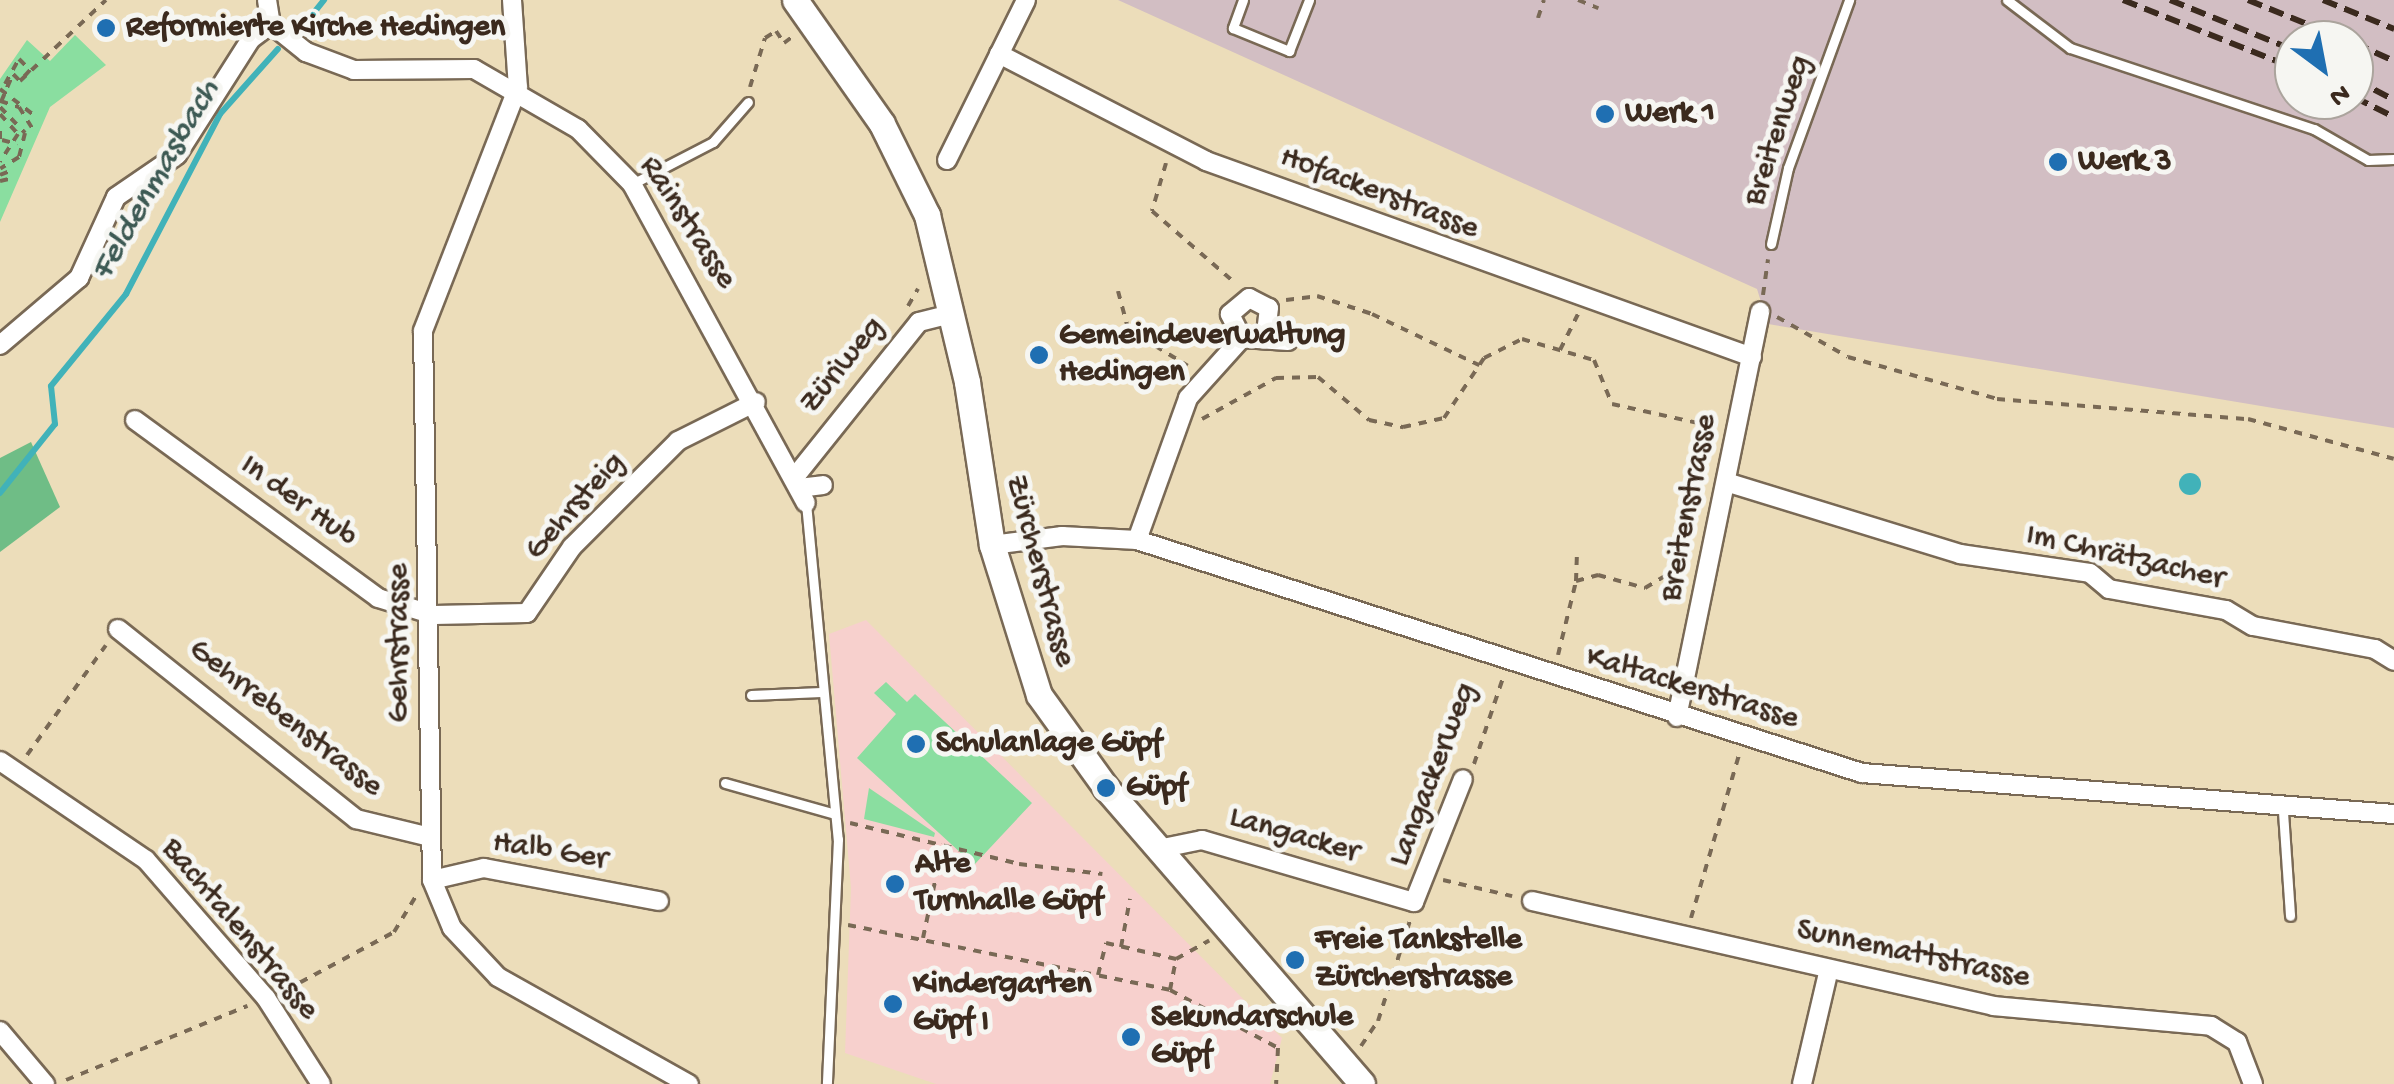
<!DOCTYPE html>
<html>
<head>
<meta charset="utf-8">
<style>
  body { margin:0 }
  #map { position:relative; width:2394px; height:1084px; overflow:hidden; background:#ecddba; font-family:"Gochi Hand",sans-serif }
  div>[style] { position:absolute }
  .built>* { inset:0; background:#f7d0cd }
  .industrial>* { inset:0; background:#d2bec3 }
  .green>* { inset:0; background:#8adea0 }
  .forest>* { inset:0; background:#6fbd86 }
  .water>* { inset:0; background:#41b2b9 }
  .round { border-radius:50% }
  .stream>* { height:6px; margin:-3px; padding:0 3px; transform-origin:3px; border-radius:3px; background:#41b2b9 }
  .path>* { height:4px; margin-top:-2px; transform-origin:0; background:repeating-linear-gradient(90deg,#796955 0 8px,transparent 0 16px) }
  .roads { filter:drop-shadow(2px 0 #796955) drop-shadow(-2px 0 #796955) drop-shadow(0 2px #796955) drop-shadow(0 -2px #796955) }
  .service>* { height:9px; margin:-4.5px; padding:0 4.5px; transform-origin:4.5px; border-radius:4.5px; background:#fff }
  .minor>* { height:18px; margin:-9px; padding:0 9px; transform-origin:9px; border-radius:9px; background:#fff }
  .secondary>* { height:25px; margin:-12.5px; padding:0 12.5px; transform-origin:12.5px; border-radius:12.5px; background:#fff }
  .rail>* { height:6px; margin-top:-3px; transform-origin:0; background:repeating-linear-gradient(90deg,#3b2a1e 0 15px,transparent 0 23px) }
  .dots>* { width:28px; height:28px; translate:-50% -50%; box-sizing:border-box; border:5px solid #f6f6f2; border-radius:50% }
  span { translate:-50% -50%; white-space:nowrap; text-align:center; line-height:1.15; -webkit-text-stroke:10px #f6f6f2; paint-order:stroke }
  .poi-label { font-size:32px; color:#3b2a1e; font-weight:700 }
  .left { translate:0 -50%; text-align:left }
  .street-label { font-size:32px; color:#3b2a1e }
  .water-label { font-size:35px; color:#3d5a54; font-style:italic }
  .north { position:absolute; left:2274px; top:20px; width:100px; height:100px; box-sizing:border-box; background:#f6f6f2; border:2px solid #aba49d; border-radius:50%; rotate:148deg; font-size:28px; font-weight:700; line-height:40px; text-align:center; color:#3b2a1e }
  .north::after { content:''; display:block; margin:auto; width:35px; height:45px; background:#1f6fb2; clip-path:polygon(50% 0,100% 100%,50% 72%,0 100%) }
</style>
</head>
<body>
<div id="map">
  <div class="built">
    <div style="clip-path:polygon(866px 620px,1282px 1038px,1270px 1084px,936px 1084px,845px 1053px,851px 888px,829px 634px)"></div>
  </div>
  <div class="industrial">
    <div style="clip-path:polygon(evenodd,1118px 0,2394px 0,2394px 428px,1768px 324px,1757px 289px,1118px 0,2294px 40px,2354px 40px,2354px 100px,2294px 100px,2294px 40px)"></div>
  </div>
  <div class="green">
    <div style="clip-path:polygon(75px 35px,106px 65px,50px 107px,0 222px,0 79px,27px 40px,50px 61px)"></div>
    <div style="clip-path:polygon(886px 682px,907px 702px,915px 694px,1032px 803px,974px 865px,857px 758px,896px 714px,874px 693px)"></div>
    <div style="clip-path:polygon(869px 788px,935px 833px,934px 837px,864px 819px)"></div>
  </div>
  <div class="forest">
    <div style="clip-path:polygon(31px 442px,60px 507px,0 552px,0 458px)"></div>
  </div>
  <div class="water">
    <div class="round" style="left:2179px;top:473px;width:22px;height:22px"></div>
  </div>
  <div class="stream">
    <div style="left:296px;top:35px;width:45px;rotate:-51.3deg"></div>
    <div style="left:0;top:493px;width:88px;rotate:-51.4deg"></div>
    <div style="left:55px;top:424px;width:38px;rotate:-96deg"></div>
    <div style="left:51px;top:386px;width:119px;rotate:-50.8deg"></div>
    <div style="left:126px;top:294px;width:203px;rotate:-62.4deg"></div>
    <div style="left:220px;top:114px;width:87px;rotate:-48.3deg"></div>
  </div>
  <div class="path">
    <div style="left:1578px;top:0;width:22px;rotate:22deg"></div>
    <div style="left:1538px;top:18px;width:19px;rotate:-72deg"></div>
    <div style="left:20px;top:81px;width:118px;rotate:-43.3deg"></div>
    <div style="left:5px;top:84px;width:29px;rotate:-61deg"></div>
    <div style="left:19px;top:59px;width:16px;rotate:45deg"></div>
    <div style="left:30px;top:70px;width:15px;rotate:132deg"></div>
    <div style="left:750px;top:87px;width:51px;rotate:-73deg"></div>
    <div style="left:765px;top:38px;width:13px;rotate:-32deg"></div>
    <div style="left:776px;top:31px;width:14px;rotate:56deg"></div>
    <div style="left:784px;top:43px;width:10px;rotate:-37deg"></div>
    <div style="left:0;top:89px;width:44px;rotate:37.6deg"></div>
    <div style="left:0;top:101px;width:20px;rotate:18deg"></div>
    <div style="left:19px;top:107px;width:25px;rotate:58deg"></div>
    <div style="left:1px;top:102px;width:30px;rotate:-67deg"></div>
    <div style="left:13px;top:74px;width:10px;rotate:45deg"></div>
    <div style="left:0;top:107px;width:36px;rotate:46deg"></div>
    <div style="left:25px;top:133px;width:25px;rotate:104deg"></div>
    <div style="left:19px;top:157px;width:22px;rotate:148deg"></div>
    <div style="left:0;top:114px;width:27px;rotate:48deg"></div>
    <div style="left:18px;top:134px;width:33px;rotate:123deg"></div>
    <div style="left:0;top:131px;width:13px;rotate:90deg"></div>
    <div style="left:2px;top:140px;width:16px;rotate:15deg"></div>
    <div style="left:1166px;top:163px;width:50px;rotate:106.3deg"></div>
    <div style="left:1152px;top:211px;width:108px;rotate:40.9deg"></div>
    <div style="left:0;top:175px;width:14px;rotate:-21deg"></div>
    <div style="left:0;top:181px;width:9px;rotate:-13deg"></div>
    <div style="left:1118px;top:291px;width:39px;rotate:75deg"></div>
    <div style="left:1128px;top:329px;width:70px;rotate:31.7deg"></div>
    <div style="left:1763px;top:295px;width:36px;rotate:-82deg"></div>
    <div style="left:1286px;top:300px;width:31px;rotate:-7deg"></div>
    <div style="left:1317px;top:296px;width:58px;rotate:18.1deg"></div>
    <div style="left:1372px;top:314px;width:119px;rotate:25.5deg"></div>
    <div style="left:908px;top:306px;width:20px;rotate:-60deg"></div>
    <div style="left:1777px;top:317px;width:81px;rotate:29.4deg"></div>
    <div style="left:1848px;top:357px;width:155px;rotate:15.7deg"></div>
    <div style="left:1997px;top:399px;width:252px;rotate:4.6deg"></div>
    <div style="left:2248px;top:419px;width:151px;rotate:15.3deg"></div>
    <div style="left:1560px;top:350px;width:40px;rotate:-63.4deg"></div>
    <div style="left:1202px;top:419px;width:85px;rotate:-29deg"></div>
    <div style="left:1276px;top:378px;width:42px;rotate:-1.4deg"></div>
    <div style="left:1318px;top:377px;width:67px;rotate:40.1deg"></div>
    <div style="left:1369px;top:420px;width:35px;rotate:12deg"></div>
    <div style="left:1403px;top:427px;width:42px;rotate:-12.4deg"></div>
    <div style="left:1444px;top:418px;width:72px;rotate:-56.3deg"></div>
    <div style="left:1484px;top:358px;width:42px;rotate:-26.6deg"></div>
    <div style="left:1522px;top:339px;width:75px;rotate:16.3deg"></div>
    <div style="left:1594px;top:360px;width:48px;rotate:67.8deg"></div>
    <div style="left:1612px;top:404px;width:107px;rotate:12.5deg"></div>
    <div style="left:1576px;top:581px;width:31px;rotate:-88deg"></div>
    <div style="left:1558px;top:655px;width:76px;rotate:-76.3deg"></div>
    <div style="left:1576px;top:581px;width:23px;rotate:-15deg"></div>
    <div style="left:1598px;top:575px;width:49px;rotate:15.5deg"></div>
    <div style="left:1645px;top:588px;width:50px;rotate:-31.2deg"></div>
    <div style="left:27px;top:755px;width:135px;rotate:-54.3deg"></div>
    <div style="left:1474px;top:764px;width:91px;rotate:-71.4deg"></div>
    <div style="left:850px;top:823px;width:174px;rotate:13.6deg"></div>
    <div style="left:1019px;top:864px;width:84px;rotate:6.9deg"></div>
    <div style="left:1443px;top:880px;width:71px;rotate:13.1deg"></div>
    <div style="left:1691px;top:918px;width:170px;rotate:-73.6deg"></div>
    <div style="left:848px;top:925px;width:328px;rotate:11.4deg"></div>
    <div style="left:1170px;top:990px;width:123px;rotate:28.2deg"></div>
    <div style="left:1278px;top:1048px;width:36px;rotate:93deg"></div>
    <div style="left:923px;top:938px;width:96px;rotate:-78deg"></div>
    <div style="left:1121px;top:947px;width:49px;rotate:-79.4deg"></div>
    <div style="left:1098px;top:975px;width:33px;rotate:-76deg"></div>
    <div style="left:1106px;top:943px;width:72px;rotate:12.9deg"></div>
    <div style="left:1176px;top:959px;width:38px;rotate:-29deg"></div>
    <div style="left:286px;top:990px;width:123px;rotate:-28.2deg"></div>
    <div style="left:394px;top:932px;width:42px;rotate:-58.6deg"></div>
    <div style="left:1170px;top:990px;width:31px;rotate:-79deg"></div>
    <div style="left:1361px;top:1046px;width:30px;rotate:-56deg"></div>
    <div style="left:1378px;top:1021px;width:105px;rotate:-72.3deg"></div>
    <div style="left:66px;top:1080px;width:196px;rotate:-22.2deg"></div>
  </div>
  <div class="roads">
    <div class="service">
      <div style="left:1243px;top:0;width:30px;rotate:110deg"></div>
      <div style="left:1233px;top:28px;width:61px;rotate:22.3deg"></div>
      <div style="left:1289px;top:51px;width:55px;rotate:-68.6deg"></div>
      <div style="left:2007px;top:0;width:79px;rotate:37.3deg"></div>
      <div style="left:2070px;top:48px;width:257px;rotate:18.4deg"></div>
      <div style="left:2314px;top:129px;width:62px;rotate:29.9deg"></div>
      <div style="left:2368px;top:160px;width:26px;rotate:-2deg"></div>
      <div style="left:632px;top:184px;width:91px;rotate:-27.4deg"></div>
      <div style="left:713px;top:142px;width:53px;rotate:-48.8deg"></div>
      <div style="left:1771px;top:244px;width:78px;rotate:-77.4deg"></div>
      <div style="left:1788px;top:168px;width:179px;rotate:-70deg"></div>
      <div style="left:806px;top:503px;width:338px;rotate:84.6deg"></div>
      <div style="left:838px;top:839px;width:245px;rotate:92.6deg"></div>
      <div style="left:751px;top:695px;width:70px;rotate:-2.5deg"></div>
      <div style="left:725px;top:783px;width:114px;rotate:15.7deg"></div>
      <div style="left:2283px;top:812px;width:104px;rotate:86.1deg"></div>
    </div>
    <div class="minor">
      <div style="left:267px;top:0;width:24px;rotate:81deg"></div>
      <div style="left:271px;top:24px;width:45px;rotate:38.7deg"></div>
      <div style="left:306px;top:52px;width:51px;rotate:20.6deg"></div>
      <div style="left:354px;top:70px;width:120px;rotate:-0.5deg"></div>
      <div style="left:474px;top:69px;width:120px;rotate:30deg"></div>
      <div style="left:578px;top:129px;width:77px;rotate:45.5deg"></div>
      <div style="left:632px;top:184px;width:363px;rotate:61.4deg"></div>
      <div style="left:512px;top:0;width:87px;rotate:86.1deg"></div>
      <div style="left:518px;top:87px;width:262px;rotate:111.3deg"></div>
      <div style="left:423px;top:331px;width:549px;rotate:89.06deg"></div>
      <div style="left:432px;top:880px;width:52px;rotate:67.4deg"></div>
      <div style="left:452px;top:928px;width:67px;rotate:46.8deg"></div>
      <div style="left:498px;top:977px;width:219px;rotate:29.3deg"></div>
      <div style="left:999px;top:54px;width:233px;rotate:27.3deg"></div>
      <div style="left:1206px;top:161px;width:580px;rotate:19.75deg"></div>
      <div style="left:947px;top:160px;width:178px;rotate:-63.7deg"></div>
      <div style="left:1242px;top:338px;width:27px;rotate:-117deg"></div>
      <div style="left:1230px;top:314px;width:25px;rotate:-40deg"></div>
      <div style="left:1249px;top:298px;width:22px;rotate:27deg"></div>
      <div style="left:1269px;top:308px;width:25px;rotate:97deg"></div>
      <div style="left:0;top:345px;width:104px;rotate:-40.3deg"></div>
      <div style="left:79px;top:278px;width:89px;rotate:-65.4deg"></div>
      <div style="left:116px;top:197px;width:74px;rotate:-34.5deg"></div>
      <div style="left:177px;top:155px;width:138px;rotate:-57.5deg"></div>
      <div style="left:251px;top:39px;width:25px;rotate:-37deg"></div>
      <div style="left:135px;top:420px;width:301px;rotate:36.2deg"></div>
      <div style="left:378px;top:598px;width:59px;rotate:16.9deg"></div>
      <div style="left:434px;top:615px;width:93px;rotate:-1.2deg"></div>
      <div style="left:527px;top:613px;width:80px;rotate:-55.7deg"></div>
      <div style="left:572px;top:547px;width:150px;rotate:-45deg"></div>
      <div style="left:678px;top:441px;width:87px;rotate:-26.6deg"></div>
      <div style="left:794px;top:478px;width:200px;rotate:-51.3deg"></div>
      <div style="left:919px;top:322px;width:36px;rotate:-14deg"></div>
      <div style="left:1726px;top:482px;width:245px;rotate:17.1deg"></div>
      <div style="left:1960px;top:554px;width:131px;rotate:8.3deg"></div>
      <div style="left:2090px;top:573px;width:25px;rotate:40deg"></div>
      <div style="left:2109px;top:589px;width:119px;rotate:10.2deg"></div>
      <div style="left:2226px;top:610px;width:31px;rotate:31deg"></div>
      <div style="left:2253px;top:626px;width:124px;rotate:10.7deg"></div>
      <div style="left:2375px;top:649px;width:22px;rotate:32deg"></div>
      <div style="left:799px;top:488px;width:24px;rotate:-7deg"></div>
      <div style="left:1137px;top:540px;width:151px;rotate:-70.2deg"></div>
      <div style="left:1188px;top:398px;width:81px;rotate:-48deg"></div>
      <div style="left:1242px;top:338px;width:46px;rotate:3.7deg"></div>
      <div style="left:992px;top:545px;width:71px;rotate:-7.3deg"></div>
      <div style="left:1062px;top:536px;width:75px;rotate:3.1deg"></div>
      <div style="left:1137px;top:540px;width:762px;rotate:17.82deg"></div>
      <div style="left:1862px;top:773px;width:534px;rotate:4.41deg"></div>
      <div style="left:118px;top:629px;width:305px;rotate:38.6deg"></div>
      <div style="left:356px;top:819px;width:72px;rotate:13.7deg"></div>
      <div style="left:1677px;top:717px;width:414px;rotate:-78.4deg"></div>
      <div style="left:0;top:761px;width:176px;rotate:34.1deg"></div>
      <div style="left:146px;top:860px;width:183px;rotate:49deg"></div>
      <div style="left:266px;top:998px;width:102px;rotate:57.4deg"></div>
      <div style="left:1158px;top:849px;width:45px;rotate:-11.6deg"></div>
      <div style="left:1202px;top:840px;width:221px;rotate:16.3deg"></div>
      <div style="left:1414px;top:902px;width:132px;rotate:-68.3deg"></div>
      <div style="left:432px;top:880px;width:53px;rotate:-13deg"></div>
      <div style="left:484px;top:868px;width:178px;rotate:10.7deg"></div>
      <div style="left:1532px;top:901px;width:473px;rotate:12.8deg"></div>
      <div style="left:1993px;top:1006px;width:219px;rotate:5.2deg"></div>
      <div style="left:2211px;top:1026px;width:31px;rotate:32deg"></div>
      <div style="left:2237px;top:1042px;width:45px;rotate:69.1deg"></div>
      <div style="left:0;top:1031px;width:70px;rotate:49.7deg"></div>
      <div style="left:1802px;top:1084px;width:118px;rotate:-76.8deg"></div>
    </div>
    <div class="secondary">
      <div style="left:795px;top:0;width:151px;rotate:54.9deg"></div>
      <div style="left:882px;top:124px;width:102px;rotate:63.7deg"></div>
      <div style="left:927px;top:215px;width:172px;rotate:76.5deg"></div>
      <div style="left:967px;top:382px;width:165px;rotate:81.3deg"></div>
      <div style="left:992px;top:545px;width:157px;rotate:72.6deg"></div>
      <div style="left:1039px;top:695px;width:115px;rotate:54.2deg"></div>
      <div style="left:1106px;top:788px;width:391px;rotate:49.1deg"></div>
    </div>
  </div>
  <div class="rail">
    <div style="left:2123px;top:0;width:184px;rotate:21.7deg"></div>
    <div style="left:2170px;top:0;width:134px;rotate:22deg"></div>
    <div style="left:2248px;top:0;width:106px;rotate:22.2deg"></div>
    <div style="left:2323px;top:0;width:77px;rotate:22.2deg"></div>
    <div style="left:2354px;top:43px;width:44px;rotate:24.2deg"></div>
    <div style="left:2354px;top:79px;width:45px;rotate:27.7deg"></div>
    <div style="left:2354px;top:97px;width:45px;rotate:26.6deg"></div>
  </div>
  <div class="dots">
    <div style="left:106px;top:28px;background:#1f6fb2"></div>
    <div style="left:1605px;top:114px;background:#1f6fb2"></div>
    <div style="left:2058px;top:162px;background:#1f6fb2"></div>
    <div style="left:1039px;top:355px;background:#1f6fb2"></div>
    <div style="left:916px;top:744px;background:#1f6fb2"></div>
    <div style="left:1106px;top:788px;background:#1f6fb2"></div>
    <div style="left:895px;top:884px;background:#1f6fb2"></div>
    <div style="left:1295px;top:960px;background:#1f6fb2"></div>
    <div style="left:893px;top:1004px;background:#1f6fb2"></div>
    <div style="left:1131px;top:1037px;background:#1f6fb2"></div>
  </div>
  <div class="poi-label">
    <span class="left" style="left:126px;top:28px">Reformierte Kirche Hedingen</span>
    <span class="left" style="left:1625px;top:114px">Werk 1</span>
    <span class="left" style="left:2078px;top:162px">Werk 3</span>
    <span class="left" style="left:1059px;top:355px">Gemeindeverwaltung<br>Hedingen</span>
    <span class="left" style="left:936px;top:744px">Schulanlage Güpf</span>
    <span class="left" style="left:1126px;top:788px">Güpf</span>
    <span class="left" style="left:915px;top:884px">Alte<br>Turnhalle Güpf</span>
    <span class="left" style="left:1315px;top:960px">Freie Tankstelle<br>Zürcherstrasse</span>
    <span class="left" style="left:913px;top:1004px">Kindergarten<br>Güpf I</span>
    <span class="left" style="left:1151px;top:1037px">Sekundarschule<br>Güpf</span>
  </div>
  <div class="street-label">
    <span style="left:1779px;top:131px;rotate:-72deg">Breitenweg</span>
    <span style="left:1379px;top:194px;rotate:21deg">Hofackerstrasse</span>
    <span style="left:687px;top:223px;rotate:57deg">Rainstrasse</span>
    <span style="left:843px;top:366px;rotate:-51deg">Züriweg</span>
    <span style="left:298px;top:502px;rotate:36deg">In der Hub</span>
    <span style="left:576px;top:507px;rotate:-48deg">Gehrsteig</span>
    <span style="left:1690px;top:508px;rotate:-79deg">Breitenstrasse</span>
    <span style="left:2125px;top:558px;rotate:13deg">Im Chrätzacher</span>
    <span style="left:1039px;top:571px;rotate:75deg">Zürcherstrasse</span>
    <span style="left:400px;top:643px;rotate:-90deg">Gehrstrasse</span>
    <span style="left:1692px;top:689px;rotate:17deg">Kaltackerstrasse</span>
    <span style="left:285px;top:719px;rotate:38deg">Gehrrebenstrasse</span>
    <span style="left:1434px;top:775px;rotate:-69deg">Langackerweg</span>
    <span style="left:1294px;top:836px;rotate:16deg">Langacker</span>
    <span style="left:550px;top:852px;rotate:9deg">Halb Ger</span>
    <span style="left:239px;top:930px;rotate:50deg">Bachtalenstrasse</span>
    <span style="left:1913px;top:955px;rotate:12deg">Sunnemattstrasse</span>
  </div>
  <div class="water-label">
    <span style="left:157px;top:181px;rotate:-60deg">Feldenmasbach</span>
  </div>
  <div class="north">N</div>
</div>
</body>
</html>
